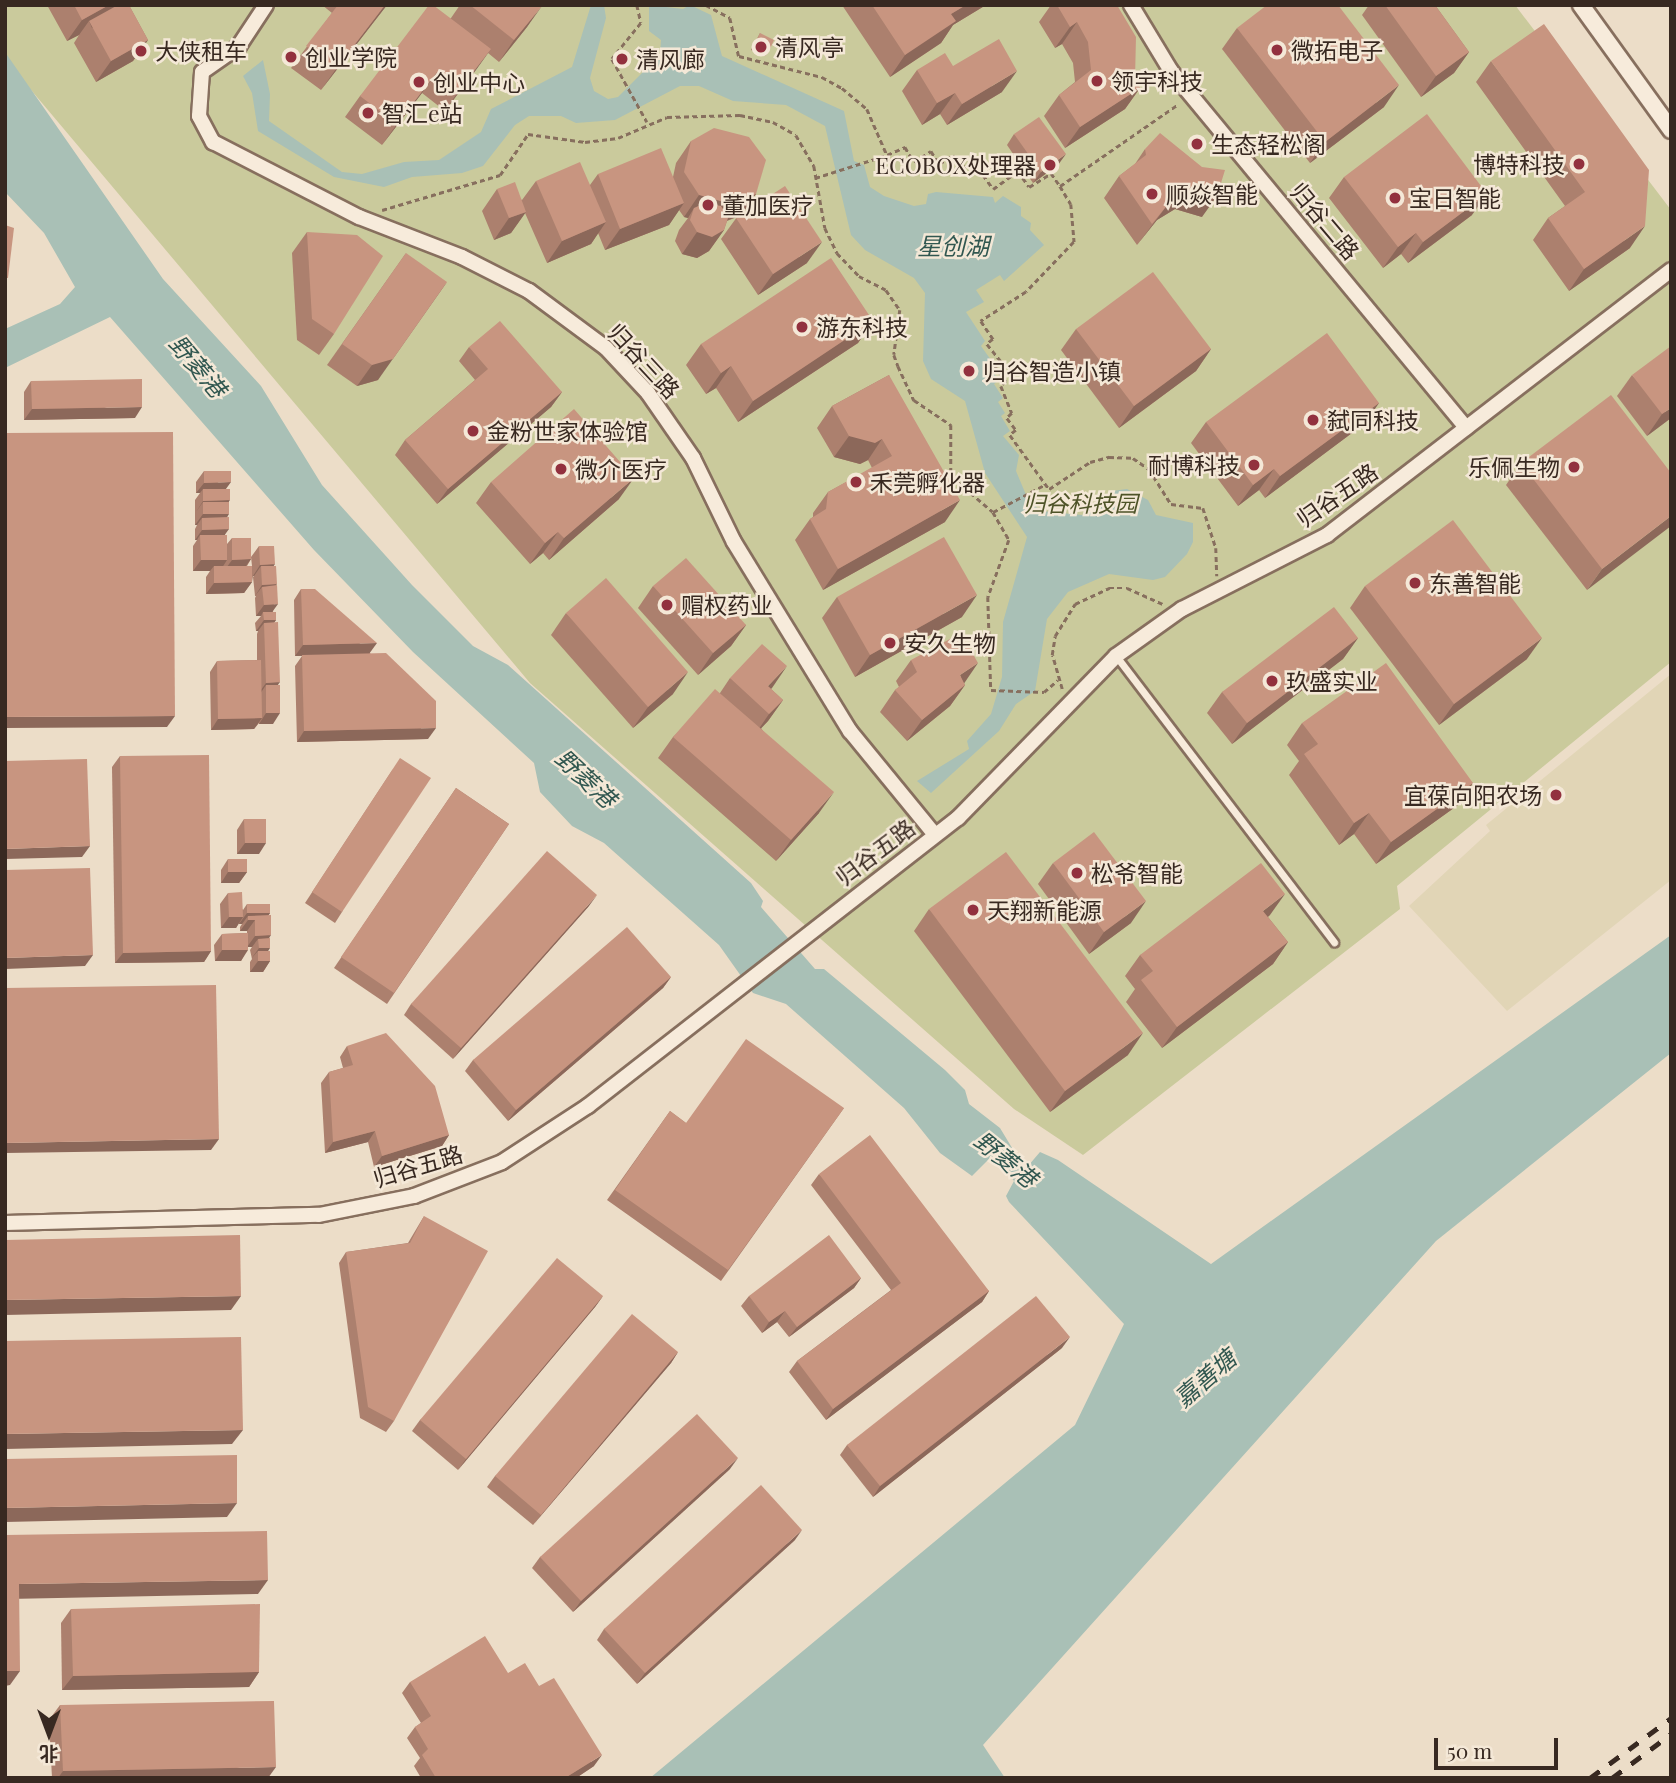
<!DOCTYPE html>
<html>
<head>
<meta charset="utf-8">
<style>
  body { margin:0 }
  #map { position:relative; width:1676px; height:1783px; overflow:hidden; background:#ecddc8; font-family:"Playfair Display","Noto Sans SC",serif }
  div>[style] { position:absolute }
  .farmland>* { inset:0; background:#e1d5b6 }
  .green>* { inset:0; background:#caca9c }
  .water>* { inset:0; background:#a9c0b6 }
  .path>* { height:2.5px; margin-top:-1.25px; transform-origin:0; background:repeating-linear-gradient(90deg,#876f5e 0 5px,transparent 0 8.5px) }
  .roads { filter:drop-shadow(2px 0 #876f5e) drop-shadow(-2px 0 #876f5e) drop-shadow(0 2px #876f5e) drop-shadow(0 -2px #876f5e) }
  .service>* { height:7px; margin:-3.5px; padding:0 3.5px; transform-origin:3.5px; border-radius:3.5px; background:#f7ebdb }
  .minor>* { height:14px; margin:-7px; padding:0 7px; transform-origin:7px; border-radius:7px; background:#f7ebdb }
  .tertiary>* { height:16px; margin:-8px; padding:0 8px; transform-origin:8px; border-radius:8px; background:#f7ebdb }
  .rail>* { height:5px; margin-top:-2.5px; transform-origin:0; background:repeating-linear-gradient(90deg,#382921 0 12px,transparent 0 24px) }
  .wall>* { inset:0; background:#ac806e }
  .shaded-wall>* { inset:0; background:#8c685a }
  .building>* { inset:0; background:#c89580 }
  .dots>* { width:19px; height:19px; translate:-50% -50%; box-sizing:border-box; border:4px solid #f4e8d7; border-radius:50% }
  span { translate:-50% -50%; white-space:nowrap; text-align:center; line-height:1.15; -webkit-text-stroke:5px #f4e8d7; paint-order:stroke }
  .poi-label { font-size:23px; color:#382921 }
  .left { translate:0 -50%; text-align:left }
  .right { translate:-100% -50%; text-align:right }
  .street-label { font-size:23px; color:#382921 }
  .park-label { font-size:23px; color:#4e5328; font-style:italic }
  .water-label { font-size:24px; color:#315750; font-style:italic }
  .frame { position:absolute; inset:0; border:7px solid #382921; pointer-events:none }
  .north { position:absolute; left:14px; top:1699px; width:70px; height:70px; -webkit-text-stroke:5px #f4e8d7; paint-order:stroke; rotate:180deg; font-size:19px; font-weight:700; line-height:28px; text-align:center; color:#382921 }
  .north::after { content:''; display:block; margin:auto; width:24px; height:32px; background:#382921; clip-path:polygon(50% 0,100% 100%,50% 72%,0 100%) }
  .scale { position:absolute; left:1434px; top:1738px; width:124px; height:32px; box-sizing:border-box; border:4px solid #382921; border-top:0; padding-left:9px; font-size:21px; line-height:24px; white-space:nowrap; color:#382921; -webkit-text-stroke:5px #f4e8d7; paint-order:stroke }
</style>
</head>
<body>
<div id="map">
  <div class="farmland">
    <div style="clip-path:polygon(1671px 674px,1671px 880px,1507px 1011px,1409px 906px,1490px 831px,1486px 825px)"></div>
  </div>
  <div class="green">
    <div style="clip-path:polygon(5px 5px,1515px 5px,1671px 210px,1671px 662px,1397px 886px,1400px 909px,1083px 1155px,1014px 1109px,530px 683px,5px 59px)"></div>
  </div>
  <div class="water">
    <div style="clip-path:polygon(591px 5px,604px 5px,606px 18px,590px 78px,594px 91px,608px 99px,618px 97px,660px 55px,661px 40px,649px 31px,649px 5px,683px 9px,690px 5px,711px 15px,722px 56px,844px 111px,854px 161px,864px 165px,870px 187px,884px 196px,914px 206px,926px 204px,928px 194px,936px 192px,993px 197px,995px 203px,1003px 196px,1021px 207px,1021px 216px,1031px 223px,1030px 230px,1044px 245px,1004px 281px,1000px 275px,976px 290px,984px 302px,966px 312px,985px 341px,981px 346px,991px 360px,987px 364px,999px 380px,994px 384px,1003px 398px,998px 402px,1005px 413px,1001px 416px,1010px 431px,1003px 436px,1019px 455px,1016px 471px,1029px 502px,1042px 511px,1082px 515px,1112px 491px,1127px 489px,1148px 500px,1156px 515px,1193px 523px,1193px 542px,1187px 554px,1165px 577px,1153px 580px,1109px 574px,1068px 592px,1047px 619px,1035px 691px,1016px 704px,999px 731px,931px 793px,917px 781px,969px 749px,967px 741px,991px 714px,1002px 677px,1003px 622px,1027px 537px,985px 473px,965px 401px,931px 379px,923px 361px,925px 293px,914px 278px,865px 250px,851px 235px,825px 126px,786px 105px,733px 101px,699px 86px,680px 86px,615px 120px,576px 123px,561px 116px,529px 116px,515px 125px,483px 166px,462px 173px,412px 177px,384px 187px,334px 177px,258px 131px,252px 93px,243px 76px,263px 60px,270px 94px,269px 121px,342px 172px,362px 174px,404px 162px,439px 160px,481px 132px,491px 109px,572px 67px)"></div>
    <div style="clip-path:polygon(5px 52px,163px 279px,261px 386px,322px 485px,412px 585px,473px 646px,508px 665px,751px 883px,763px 901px,761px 907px,815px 969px,824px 969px,945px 1070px,965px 1090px,969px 1104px,1000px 1128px,1023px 1166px,1028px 1166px,1040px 1152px,1058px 1160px,1211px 1264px,1671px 935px,1671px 1053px,1436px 1241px,983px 1745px,1005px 1778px,650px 1778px,1075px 1425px,1124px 1324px,1009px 1202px,1006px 1196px,1014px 1181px,1003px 1166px,989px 1159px,972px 1176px,940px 1153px,904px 1108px,786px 1004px,753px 993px,719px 945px,604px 843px,572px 826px,540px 792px,534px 763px,413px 652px,314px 550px,110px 317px,5px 368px,5px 329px,60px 304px,75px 287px,44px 233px,5px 192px)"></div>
  </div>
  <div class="path">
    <div style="left:637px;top:5px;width:18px;rotate:77deg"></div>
    <div style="left:641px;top:23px;width:46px;rotate:128.9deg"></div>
    <div style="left:612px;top:59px;width:72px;rotate:60.9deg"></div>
    <div style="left:706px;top:5px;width:27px;rotate:28deg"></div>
    <div style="left:730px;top:18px;width:39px;rotate:77deg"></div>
    <div style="left:739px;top:56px;width:86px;rotate:14.2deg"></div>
    <div style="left:822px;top:77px;width:23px;rotate:29deg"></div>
    <div style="left:842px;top:88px;width:33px;rotate:40deg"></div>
    <div style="left:867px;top:109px;width:50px;rotate:66.5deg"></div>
    <div style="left:887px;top:155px;width:20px;rotate:-24deg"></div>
    <div style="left:905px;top:147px;width:17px;rotate:59deg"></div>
    <div style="left:914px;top:162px;width:20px;rotate:-33deg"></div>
    <div style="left:931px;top:151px;width:15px;rotate:58deg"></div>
    <div style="left:939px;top:164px;width:17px;rotate:-33deg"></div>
    <div style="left:953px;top:155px;width:16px;rotate:60deg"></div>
    <div style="left:961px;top:169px;width:14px;rotate:-34deg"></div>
    <div style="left:973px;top:161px;width:34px;rotate:54deg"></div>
    <div style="left:993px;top:189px;width:31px;rotate:-36deg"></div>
    <div style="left:1018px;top:171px;width:19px;rotate:55deg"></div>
    <div style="left:1029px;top:187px;width:26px;rotate:-32deg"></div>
    <div style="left:1051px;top:173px;width:16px;rotate:55deg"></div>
    <div style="left:1060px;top:186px;width:142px;rotate:-34.7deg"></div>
    <div style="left:815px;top:178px;width:76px;rotate:-17.7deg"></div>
    <div style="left:1060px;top:186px;width:21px;rotate:59deg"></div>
    <div style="left:1071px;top:204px;width:38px;rotate:85deg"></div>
    <div style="left:1074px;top:242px;width:69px;rotate:133.8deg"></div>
    <div style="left:1026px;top:292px;width:54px;rotate:147.2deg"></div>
    <div style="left:981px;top:321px;width:22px;rotate:56deg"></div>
    <div style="left:993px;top:339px;width:8px;rotate:140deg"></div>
    <div style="left:987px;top:344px;width:22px;rotate:51deg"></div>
    <div style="left:1001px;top:361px;width:8px;rotate:140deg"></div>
    <div style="left:995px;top:366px;width:19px;rotate:54deg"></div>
    <div style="left:1006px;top:381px;width:7px;rotate:135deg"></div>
    <div style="left:1001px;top:386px;width:29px;rotate:68deg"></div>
    <div style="left:1012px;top:413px;width:7px;rotate:135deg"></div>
    <div style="left:1007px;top:418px;width:15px;rotate:53deg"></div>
    <div style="left:1016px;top:430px;width:8px;rotate:140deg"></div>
    <div style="left:1010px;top:435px;width:67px;rotate:54.2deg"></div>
    <div style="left:1049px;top:489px;width:49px;rotate:-33.4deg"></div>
    <div style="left:1090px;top:462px;width:20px;rotate:-15deg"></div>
    <div style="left:1109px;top:457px;width:24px;rotate:2deg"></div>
    <div style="left:1133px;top:458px;width:19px;rotate:35deg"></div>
    <div style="left:1149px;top:469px;width:41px;rotate:57.8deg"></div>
    <div style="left:1171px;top:504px;width:32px;rotate:7deg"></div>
    <div style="left:1203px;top:508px;width:42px;rotate:72deg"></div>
    <div style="left:1216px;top:548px;width:28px;rotate:88deg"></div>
    <div style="left:382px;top:210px;width:123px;rotate:-16.5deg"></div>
    <div style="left:500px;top:175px;width:50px;rotate:-55.7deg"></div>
    <div style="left:528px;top:134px;width:58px;rotate:8deg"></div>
    <div style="left:585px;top:142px;width:33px;rotate:-7deg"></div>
    <div style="left:618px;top:138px;width:53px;rotate:-23.2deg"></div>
    <div style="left:667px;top:117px;width:73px;rotate:-1.6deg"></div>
    <div style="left:740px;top:115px;width:34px;rotate:12deg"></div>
    <div style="left:773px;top:122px;width:26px;rotate:29deg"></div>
    <div style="left:796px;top:135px;width:36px;rotate:60deg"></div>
    <div style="left:814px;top:166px;width:63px;rotate:79.9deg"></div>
    <div style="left:825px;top:228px;width:28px;rotate:64deg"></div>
    <div style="left:837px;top:253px;width:32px;rotate:46deg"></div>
    <div style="left:859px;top:276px;width:30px;rotate:27deg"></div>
    <div style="left:886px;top:290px;width:24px;rotate:55deg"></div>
    <div style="left:900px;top:310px;width:45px;rotate:97.6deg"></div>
    <div style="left:894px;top:355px;width:12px;rotate:70deg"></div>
    <div style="left:898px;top:366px;width:38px;rotate:65deg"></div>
    <div style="left:914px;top:400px;width:45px;rotate:34deg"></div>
    <div style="left:951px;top:425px;width:51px;rotate:90deg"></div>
    <div style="left:951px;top:476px;width:55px;rotate:40.6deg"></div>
    <div style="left:993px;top:512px;width:32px;rotate:60deg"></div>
    <div style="left:1009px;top:540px;width:61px;rotate:110.2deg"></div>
    <div style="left:988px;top:597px;width:93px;rotate:88.2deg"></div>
    <div style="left:991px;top:690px;width:53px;rotate:2.2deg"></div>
    <div style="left:1044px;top:692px;width:18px;rotate:-41deg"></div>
    <div style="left:993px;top:512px;width:60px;rotate:-27.8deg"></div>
    <div style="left:1062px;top:689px;width:35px;rotate:-106deg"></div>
    <div style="left:1052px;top:655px;width:19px;rotate:-81deg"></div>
    <div style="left:1055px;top:636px;width:38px;rotate:-58deg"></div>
    <div style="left:1075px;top:604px;width:38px;rotate:-25deg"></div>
    <div style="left:1109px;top:588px;width:18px"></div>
    <div style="left:1127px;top:588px;width:39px;rotate:24deg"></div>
  </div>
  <div class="roads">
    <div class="service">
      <div style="left:1116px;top:656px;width:360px;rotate:52.7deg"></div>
    </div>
    <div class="minor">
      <div style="left:266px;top:5px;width:49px;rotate:123.4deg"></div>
      <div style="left:239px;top:46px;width:45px;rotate:144.9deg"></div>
      <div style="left:202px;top:72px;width:44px;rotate:93.9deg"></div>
      <div style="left:199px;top:116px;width:30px;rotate:62deg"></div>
      <div style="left:213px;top:142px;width:164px;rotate:27.2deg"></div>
      <div style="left:359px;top:217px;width:110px;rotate:21.2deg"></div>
      <div style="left:462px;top:257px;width:75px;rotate:26.9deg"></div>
      <div style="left:529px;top:291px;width:96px;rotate:36.5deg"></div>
      <div style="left:606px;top:348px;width:62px;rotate:47deg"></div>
      <div style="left:648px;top:393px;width:79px;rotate:55.3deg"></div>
      <div style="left:693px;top:458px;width:93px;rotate:64deg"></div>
      <div style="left:734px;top:542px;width:222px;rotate:58.5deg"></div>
      <div style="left:850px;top:731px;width:134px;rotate:50.7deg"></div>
      <div style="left:1131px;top:5px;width:77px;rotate:58.8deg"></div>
      <div style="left:1171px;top:71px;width:463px;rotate:50.4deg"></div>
      <div style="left:5px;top:1223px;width:314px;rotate:-1.5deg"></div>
      <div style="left:319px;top:1215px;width:97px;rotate:-11.3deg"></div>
      <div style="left:414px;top:1196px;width:94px;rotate:-21.1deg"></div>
      <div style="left:502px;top:1162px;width:103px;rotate:-33.1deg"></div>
      <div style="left:588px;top:1106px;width:469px;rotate:-37.9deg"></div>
      <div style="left:958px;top:818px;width:226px;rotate:-45.7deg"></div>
      <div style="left:1116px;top:656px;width:81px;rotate:-35.5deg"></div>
      <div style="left:1182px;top:609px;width:163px;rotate:-27deg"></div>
      <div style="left:1327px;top:535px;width:434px;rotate:-37.6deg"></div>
    </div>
    <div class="tertiary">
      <div style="left:1581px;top:5px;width:154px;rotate:54.2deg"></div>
    </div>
  </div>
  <div class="rail">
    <div style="left:1590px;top:1778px;width:101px;rotate:-36.5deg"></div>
    <div style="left:1612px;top:1778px;width:74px;rotate:-36.7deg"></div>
  </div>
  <div class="wall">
    <div style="clip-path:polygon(47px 5px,133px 5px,130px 7px,148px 40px,133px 61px,96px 82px,74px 43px,79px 35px,67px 41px)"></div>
    <div style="clip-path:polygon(322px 5px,387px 5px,321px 90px,291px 68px,332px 13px)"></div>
    <div style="clip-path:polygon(460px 5px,541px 5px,527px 27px,499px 62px,488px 53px,445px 111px,422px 93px,382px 145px,345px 117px,360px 96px,451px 18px)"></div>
    <div style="clip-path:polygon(842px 5px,986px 5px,953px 25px,941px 43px,890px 77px)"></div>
    <div style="clip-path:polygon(1051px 5px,1117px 5px,1135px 79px,1140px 88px,1125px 109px,1065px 148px,1044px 116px,1059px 95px,1075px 82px,1073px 63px,1062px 44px,1055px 48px,1039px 22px)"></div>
    <div style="clip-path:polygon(1369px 5px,1435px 5px,1469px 52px,1454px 73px,1421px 97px,1362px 15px)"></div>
    <div style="clip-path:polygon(1237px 28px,1384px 107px,1310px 163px,1222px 49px)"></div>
    <div style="clip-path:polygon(760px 33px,768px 53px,765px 56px,751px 50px)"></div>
    <div style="clip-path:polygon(1491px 61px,1630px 248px,1569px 291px,1533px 240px,1548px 218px,1565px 206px,1476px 82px)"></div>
    <div style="clip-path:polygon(953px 66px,1002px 92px,947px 125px,940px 114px,922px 125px,902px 91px,917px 70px)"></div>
    <div style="clip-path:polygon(1014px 134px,1058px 165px,1033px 183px,1007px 145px)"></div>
    <div style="clip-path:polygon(691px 141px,756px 194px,742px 214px,807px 263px,758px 295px,721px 239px,737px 217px,727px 221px,724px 230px,709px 251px,697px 258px,682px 254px,675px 241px,679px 230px,688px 218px,684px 217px,679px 210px,669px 225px,605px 250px,598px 233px,591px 244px,547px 263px,525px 213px,511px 233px,494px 240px,482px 211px,497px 189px,522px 200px,536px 181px,590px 185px,598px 174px,673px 177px,676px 163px)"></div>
    <div style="clip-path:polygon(1145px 149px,1202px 217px,1175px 209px,1157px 220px,1137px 245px,1104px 198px,1119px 176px,1135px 164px)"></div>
    <div style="clip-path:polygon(1344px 177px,1472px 215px,1408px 263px,1401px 254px,1383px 268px,1329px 198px)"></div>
    <div style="clip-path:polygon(307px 232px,334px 334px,319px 355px,297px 340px,292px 253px)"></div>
    <div style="clip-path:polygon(406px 253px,378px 380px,357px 386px,327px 365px)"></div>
    <div style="clip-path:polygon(873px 321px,858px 343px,738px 422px,716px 388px,706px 394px,686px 365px,701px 344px)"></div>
    <div style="clip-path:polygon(1076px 329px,1211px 349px,1196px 371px,1119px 428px,1061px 350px)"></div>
    <div style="clip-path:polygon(469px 347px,562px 392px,551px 407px,437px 504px,395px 455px,405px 440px,475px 380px,459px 361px)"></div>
    <div style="clip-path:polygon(889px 375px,945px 522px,823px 590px,795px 540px,810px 519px,813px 517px,813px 513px,828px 492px,872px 468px,868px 460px,860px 464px,834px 457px,817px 428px,832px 406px)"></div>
    <div style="clip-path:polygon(1632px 375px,1671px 418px,1647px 436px,1617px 396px)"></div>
    <div style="clip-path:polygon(31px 381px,135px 418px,24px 420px,24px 392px)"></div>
    <div style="clip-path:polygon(1379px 403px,1364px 424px,1265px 498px,1259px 490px,1238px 506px,1191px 443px,1206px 422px)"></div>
    <div style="clip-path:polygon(1521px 463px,1671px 473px,1587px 590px,1506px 485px)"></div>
    <div style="clip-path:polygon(204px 471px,226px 489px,229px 502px,225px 535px,227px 544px,232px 538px,251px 559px,247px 566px,252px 566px,251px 557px,259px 546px,274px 566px,276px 586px,273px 612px,276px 620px,274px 622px,278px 685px,273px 724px,259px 724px,259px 723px,254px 729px,211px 730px,210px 672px,217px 661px,257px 660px,257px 634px,258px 631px,256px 631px,255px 623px,261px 616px,256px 616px,255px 598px,256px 596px,255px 596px,253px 577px,254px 576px,253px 576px,252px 582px,244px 593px,206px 594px,206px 577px,210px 571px,193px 571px,193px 546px,197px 540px,195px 540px,195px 529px,197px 525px,195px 525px,195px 500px,200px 493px,196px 493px,196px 482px)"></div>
    <div style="clip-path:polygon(491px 482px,619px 499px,549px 560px,543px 553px,530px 564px,476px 503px)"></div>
    <div style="clip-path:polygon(653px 586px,746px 625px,731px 646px,698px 675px,638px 608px)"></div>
    <div style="clip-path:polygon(1365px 586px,1527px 659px,1439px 725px,1350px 608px)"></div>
    <div style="clip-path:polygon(301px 589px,370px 653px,428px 739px,297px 742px,295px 666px,302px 656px,295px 656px,294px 600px)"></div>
    <div style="clip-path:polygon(837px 597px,962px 617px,855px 677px,822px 618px)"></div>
    <div style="clip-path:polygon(566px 613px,673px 694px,633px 728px,551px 635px)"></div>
    <div style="clip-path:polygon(1358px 638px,1343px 659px,1232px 744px,1207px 713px,1222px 692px)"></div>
    <div style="clip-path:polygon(911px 660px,964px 683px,965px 685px,950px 706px,907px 741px,880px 712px,895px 690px,899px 687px,896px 681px)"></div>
    <div style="clip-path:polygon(730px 678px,771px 689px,783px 700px,768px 721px,761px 728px,819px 813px,776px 861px,658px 758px,673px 737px,720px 693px)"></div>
    <div style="clip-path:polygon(1302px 723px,1473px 783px,1458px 805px,1376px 864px,1354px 834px,1339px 845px,1289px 775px,1299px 761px,1287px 745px)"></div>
    <div style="clip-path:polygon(120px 756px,211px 951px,204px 962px,115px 963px,112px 767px)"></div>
    <div style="clip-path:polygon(393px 769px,342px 912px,335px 923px,305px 903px)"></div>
    <div style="clip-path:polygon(456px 788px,509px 824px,387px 1004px,334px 968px)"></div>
    <div style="clip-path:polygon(244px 819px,259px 854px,237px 854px,237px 830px)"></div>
    <div style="clip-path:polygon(228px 859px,247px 872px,239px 883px,221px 883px,221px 870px)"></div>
    <div style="clip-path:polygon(1053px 863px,1131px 923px,1089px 954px,1038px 884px)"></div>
    <div style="clip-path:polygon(228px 893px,243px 910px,247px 904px,270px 913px,268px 916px,269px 938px,268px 951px,270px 961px,263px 972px,250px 972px,250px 962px,252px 959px,250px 950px,252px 947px,248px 947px,241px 961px,215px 961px,214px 945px,222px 934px,247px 933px,247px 931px,240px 931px,240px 927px,242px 924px,239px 924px,239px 922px,236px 928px,221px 928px,220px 904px)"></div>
    <div style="clip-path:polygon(589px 906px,453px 1059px,404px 1015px,411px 1004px)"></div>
    <div style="clip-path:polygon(929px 909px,1128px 1055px,1050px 1112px,914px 931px)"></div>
    <div style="clip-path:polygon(1270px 915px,1268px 917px,1288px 942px,1273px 964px,1162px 1048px,1126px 1002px,1135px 989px,1125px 976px,1140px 955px)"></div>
    <div style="clip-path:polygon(671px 977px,663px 988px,508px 1121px,465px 1071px,473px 1060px)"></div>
    <div style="clip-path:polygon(347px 1046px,449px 1135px,442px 1146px,374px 1167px,368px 1142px,325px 1153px,321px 1083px,329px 1072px,343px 1068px,340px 1057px)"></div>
    <div style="clip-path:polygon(844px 1108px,721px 1281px,607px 1200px,670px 1111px,686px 1123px)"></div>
    <div style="clip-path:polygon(819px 1174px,989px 1291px,982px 1302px,826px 1420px,789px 1372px,797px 1361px,891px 1290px,811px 1185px)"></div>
    <div style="clip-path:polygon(424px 1216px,394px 1421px,386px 1432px,360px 1418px,339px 1263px,346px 1252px,408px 1243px)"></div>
    <div style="clip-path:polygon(861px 1278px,854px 1288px,789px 1337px,777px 1322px,762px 1333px,741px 1306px,749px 1296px)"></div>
    <div style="clip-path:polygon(603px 1296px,595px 1307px,458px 1470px,412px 1431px,420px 1420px)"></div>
    <div style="clip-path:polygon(1062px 1348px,873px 1497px,840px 1455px,847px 1445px)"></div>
    <div style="clip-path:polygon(678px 1352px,671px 1363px,533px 1525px,487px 1487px,495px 1476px)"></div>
    <div style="clip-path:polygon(730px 1469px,573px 1612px,532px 1568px,540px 1557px)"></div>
    <div style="clip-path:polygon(795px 1540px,637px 1684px,597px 1640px,604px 1629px)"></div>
    <div style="clip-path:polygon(71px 1609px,259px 1672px,249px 1687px,62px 1690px,61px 1623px)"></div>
    <div style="clip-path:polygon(508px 1673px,539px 1686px,594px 1766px,576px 1778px,421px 1778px,414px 1766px,420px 1758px,407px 1738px,415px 1727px,421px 1723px,402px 1693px,410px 1682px)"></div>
    <div style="clip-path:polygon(60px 1705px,268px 1778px,52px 1778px,49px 1720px)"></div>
  </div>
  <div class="shaded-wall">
    <div style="clip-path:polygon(109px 5px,133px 5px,92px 28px,89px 21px,79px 35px,67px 41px,82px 20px)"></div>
    <div style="clip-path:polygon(385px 5px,387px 5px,321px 90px,336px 69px)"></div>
    <div style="clip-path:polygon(966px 5px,986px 5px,953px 25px,941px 43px,890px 77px,905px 55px,951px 14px)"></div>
    <div style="clip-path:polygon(542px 6px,527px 27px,499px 62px,514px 40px)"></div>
    <div style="clip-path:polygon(1077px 22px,1062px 44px,1055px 48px,1070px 27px)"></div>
    <div style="clip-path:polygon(148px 40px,133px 61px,96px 82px,111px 61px)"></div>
    <div style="clip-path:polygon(491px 49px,476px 70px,445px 111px,460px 89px)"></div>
    <div style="clip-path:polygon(1469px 52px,1454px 73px,1421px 97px,1436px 76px)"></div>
    <div style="clip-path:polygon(1017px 71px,1002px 92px,947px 125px,962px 104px)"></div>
    <div style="clip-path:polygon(437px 72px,422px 93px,382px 145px,397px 124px)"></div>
    <div style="clip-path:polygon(1399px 85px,1384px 107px,1310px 163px,1325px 142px)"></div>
    <div style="clip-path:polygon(1140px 88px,1125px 109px,1065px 148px,1080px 127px)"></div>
    <div style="clip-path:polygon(955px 93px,940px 114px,922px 125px,937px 103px)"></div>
    <div style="clip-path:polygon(1066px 154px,1058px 165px,1033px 183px,1041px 172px)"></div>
    <div style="clip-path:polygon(1190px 187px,1217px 196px,1202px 217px,1175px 209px,1157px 220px,1137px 245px,1172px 199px)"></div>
    <div style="clip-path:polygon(756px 194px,741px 215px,716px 225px,694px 208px,688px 218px,684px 217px,699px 195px)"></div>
    <div style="clip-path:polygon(1487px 194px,1472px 215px,1408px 263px,1423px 242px)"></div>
    <div style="clip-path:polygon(684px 203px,669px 225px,605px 250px,620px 229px)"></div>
    <div style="clip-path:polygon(526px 212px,511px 233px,494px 240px,509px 218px)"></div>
    <div style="clip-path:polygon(606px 222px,591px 244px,547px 263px,562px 241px)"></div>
    <div style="clip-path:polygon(1645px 226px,1630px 248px,1569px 291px,1584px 269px)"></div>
    <div style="clip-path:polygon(724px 230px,709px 251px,697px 258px,682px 254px,697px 232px)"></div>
    <div style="clip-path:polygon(1416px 233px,1401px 254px,1383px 268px,1398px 247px)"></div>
    <div style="clip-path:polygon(822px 242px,807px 263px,758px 295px,773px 274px)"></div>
    <div style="clip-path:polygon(447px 282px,378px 380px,357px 386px,372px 365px)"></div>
    <div style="clip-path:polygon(873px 321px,858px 343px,738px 422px,753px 401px)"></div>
    <div style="clip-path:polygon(1211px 349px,1196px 371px,1119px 428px,1134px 406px)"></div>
    <div style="clip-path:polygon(731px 366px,716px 388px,706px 394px,721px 373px)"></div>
    <div style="clip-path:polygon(562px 392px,551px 407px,437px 504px,448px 489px)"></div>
    <div style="clip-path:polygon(1379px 403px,1364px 424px,1265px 498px,1280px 476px)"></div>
    <div style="clip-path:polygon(142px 407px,135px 418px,24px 420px,32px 409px)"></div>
    <div style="clip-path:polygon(1671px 408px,1671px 418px,1647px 436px,1662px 414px)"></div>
    <div style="clip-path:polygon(849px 436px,882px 439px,868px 460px,860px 464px,834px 457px)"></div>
    <div style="clip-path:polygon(1274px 469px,1259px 490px,1238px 506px,1253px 485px)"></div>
    <div style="clip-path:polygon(634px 478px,619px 499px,549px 560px,564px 538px)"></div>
    <div style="clip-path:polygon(231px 482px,223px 493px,203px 489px,200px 493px,196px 493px,204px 483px)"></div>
    <div style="clip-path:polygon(230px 500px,222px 511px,203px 502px,196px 512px,203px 501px)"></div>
    <div style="clip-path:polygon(960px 500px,945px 522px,823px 590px,838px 569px)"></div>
    <div style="clip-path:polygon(203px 514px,229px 514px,222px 525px,202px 518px,197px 525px,195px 525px)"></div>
    <div style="clip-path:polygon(1671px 516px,1671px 526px,1587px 590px,1602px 569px)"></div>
    <div style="clip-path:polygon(229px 529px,221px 540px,200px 535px,197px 540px,195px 540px,202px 530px)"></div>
    <div style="clip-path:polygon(558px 532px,543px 553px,530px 564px,545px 543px)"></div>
    <div style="clip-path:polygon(251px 559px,243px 570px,224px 571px,232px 560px)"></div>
    <div style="clip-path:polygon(201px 560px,227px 560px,220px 571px,214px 566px,210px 571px,193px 571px)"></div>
    <div style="clip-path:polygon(275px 564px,267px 575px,261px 566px,254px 576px,253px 576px,260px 565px)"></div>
    <div style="clip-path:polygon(252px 582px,244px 593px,206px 594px,214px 583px)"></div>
    <div style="clip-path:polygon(277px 584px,269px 595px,262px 587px,255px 596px,262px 585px)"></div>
    <div style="clip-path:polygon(977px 595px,962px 617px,855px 677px,870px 655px)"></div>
    <div style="clip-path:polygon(278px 604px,270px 615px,263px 612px,261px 616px,256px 616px,264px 605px)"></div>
    <div style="clip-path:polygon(264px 620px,276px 620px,269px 631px,264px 623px,258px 631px,256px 631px)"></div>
    <div style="clip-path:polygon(746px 625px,731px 646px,698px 675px,713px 653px)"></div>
    <div style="clip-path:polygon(1358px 638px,1343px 659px,1232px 744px,1247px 723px)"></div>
    <div style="clip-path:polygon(1542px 638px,1527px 659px,1439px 725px,1454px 704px)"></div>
    <div style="clip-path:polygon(377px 643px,369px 654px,295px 656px,303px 645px)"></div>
    <div style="clip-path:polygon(978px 663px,963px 685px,960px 675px)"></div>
    <div style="clip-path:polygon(787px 666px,772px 688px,757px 703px,768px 686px)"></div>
    <div style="clip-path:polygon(688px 672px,673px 694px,633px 728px,648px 707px)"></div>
    <div style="clip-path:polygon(280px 682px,272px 693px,266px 685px,260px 694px,258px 694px,266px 683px)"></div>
    <div style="clip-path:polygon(965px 685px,950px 706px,907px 741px,922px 720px)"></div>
    <div style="clip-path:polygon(783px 700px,768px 721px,754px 736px,769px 714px)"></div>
    <div style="clip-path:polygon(266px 713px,280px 713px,273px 724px,259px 724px)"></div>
    <div style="clip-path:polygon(175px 716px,167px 727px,5px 728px,5px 717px)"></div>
    <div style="clip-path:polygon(262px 718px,254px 729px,211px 730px,218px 719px)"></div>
    <div style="clip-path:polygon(436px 728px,428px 739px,297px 742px,304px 731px)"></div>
    <div style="clip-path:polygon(1473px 783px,1458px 805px,1376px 864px,1391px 842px)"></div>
    <div style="clip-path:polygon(834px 792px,819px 813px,776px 861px,791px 840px)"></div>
    <div style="clip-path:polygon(1369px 813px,1354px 834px,1339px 845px,1354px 823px)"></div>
    <div style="clip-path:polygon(245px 843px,266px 843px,259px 854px,237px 854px)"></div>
    <div style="clip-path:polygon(90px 846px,82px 857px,5px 859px,5px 849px)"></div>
    <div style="clip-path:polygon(228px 872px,247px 872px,239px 883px,221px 883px)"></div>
    <div style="clip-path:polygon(1285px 894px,1270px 915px,1248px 932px,1263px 911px)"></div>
    <div style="clip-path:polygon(597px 895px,589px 906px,453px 1059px,461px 1048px)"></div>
    <div style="clip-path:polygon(1146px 901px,1131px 923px,1089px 954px,1104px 932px)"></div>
    <div style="clip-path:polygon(247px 913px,270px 913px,262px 924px,255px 920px,247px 931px,240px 931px,248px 920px,248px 916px,242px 924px,239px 924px)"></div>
    <div style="clip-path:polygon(229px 917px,243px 917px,236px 928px,221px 928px)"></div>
    <div style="clip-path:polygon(271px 935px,264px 946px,258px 939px,252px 947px,247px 947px,255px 936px)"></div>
    <div style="clip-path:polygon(1288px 942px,1273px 964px,1162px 1048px,1177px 1027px)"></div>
    <div style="clip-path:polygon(259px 948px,270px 948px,263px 959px,258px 951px,251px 959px)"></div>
    <div style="clip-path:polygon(222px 950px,248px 950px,241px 961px,215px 961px)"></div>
    <div style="clip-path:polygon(211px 951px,204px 962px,115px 963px,123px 953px)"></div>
    <div style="clip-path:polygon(93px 955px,85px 966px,5px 969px,5px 958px)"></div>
    <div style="clip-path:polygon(258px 961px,270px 961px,263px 972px,250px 972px)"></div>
    <div style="clip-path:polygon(671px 977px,663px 988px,508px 1121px,516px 1110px)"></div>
    <div style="clip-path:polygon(1143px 1033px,1128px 1055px,1050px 1112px,1065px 1091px)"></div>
    <div style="clip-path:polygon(375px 1131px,368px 1142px,325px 1153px,333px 1142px)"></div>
    <div style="clip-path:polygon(449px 1135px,442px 1146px,374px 1167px,382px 1156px)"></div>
    <div style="clip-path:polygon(219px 1139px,211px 1150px,5px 1153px,5px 1143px)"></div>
    <div style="clip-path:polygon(861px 1278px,854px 1288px,789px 1337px,797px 1327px)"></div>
    <div style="clip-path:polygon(989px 1291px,982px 1302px,826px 1420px,833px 1409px)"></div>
    <div style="clip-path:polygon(241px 1296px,231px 1310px,5px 1315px,5px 1300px)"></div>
    <div style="clip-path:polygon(603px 1296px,595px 1307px,458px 1470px,466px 1459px)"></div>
    <div style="clip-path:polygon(785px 1311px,777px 1322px,762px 1333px,769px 1322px)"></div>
    <div style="clip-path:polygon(1070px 1337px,1062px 1348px,873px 1497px,880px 1486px)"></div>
    <div style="clip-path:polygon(678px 1352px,671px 1363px,533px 1525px,541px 1515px)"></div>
    <div style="clip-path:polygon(243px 1430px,232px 1444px,5px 1449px,5px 1434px)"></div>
    <div style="clip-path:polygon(738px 1458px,730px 1469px,573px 1612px,581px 1601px)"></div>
    <div style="clip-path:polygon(237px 1503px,227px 1517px,5px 1522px,5px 1508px)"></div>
    <div style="clip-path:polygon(802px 1530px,795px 1540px,637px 1684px,645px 1673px)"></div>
    <div style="clip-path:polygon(268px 1580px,258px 1594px,8px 1599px,19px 1584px)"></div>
    <div style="clip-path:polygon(5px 1671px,20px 1671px,10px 1685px,5px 1686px)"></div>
    <div style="clip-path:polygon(259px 1672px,249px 1687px,62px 1690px,73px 1676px)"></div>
    <div style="clip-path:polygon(602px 1755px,594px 1766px,576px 1778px,565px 1778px)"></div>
    <div style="clip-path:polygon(276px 1767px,268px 1778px,58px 1778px,63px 1771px)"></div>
  </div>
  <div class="building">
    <div style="clip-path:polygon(74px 5px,109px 5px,82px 20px)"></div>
    <div style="clip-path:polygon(118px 5px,129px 5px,148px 40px,111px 61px,89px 21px)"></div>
    <div style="clip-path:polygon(338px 5px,385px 5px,336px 69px,306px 46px)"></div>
    <div style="clip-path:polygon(429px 5px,433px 5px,491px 49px,460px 89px,437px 72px,397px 124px,360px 96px)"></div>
    <div style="clip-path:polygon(470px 5px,541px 5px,542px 6px,514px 40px)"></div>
    <div style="clip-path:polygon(872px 5px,966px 5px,951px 14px,956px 21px,905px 55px)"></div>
    <div style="clip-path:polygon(1057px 5px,1117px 5px,1136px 37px,1135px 79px,1140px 88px,1080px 127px,1059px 95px,1091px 70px,1088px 42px,1077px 22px,1070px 27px)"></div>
    <div style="clip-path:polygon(1267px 5px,1338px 5px,1399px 85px,1325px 142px,1237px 28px)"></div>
    <div style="clip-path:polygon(1385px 5px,1435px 5px,1469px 52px,1436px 76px)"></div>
    <div style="clip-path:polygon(1544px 24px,1649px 170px,1645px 226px,1584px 269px,1548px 218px,1585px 192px,1491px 61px)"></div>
    <div style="clip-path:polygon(760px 33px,774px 40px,768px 53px,754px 46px)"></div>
    <div style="clip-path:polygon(999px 39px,1017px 71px,962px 104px,955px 93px,937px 103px,917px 70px,945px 53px,953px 66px)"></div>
    <div style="clip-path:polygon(1427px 114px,1487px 194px,1423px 242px,1416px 233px,1398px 247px,1344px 177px)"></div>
    <div style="clip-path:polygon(1039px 117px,1066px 154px,1041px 172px,1014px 134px)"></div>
    <div style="clip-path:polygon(714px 128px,749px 137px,766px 160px,756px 194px,731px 204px,699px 195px,684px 172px,691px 141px)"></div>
    <div style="clip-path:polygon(1160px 133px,1202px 167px,1225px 170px,1217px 196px,1190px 187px,1172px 199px,1152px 224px,1119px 176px,1146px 155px,1145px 149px)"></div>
    <div style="clip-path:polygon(661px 148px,684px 203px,620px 229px,598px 174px)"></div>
    <div style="clip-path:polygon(580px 162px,606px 222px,562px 241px,536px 181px)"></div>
    <div style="clip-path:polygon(515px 182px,526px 212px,509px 218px,497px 189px)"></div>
    <div style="clip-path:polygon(785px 186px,822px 242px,773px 274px,736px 218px)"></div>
    <div style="clip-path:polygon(705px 203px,721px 206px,728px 218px,724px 230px,712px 237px,697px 232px,690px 220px,694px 208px)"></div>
    <div style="clip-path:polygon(5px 225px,14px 228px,8px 278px,5px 278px)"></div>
    <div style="clip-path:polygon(307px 232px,357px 235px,383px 256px,334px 334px,312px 319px)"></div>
    <div style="clip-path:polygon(406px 253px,447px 282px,393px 359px,372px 365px,342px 344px)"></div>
    <div style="clip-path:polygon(831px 258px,873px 321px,753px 401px,731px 366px,721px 373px,701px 344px)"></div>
    <div style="clip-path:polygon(1153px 272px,1211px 349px,1134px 406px,1076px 329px)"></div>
    <div style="clip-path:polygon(500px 321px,562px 392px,448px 489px,405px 440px,488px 369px,469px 347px)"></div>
    <div style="clip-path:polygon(1327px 333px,1379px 403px,1280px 476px,1274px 469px,1253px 485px,1206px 422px)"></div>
    <div style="clip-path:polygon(1671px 346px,1671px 408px,1662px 414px,1632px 375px)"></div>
    <div style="clip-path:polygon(889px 375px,960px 500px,838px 569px,810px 519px,826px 509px,828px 492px,892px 456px,882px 439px,875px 443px,849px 436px,832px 406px)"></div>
    <div style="clip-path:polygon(142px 379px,142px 407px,32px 409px,31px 381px)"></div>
    <div style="clip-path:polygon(1611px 395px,1671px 473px,1671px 516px,1602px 569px,1521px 463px)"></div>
    <div style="clip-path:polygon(574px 409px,634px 478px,564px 538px,558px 532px,545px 543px,491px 482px)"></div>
    <div style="clip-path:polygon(173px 432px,175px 716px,5px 717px,5px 433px)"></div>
    <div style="clip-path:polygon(204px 471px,231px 471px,231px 482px,204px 483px)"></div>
    <div style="clip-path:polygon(203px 489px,230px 489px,230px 500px,203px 501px)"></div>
    <div style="clip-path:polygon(203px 502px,229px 502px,229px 514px,203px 514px)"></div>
    <div style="clip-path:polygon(229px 517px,229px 529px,202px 530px,202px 518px)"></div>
    <div style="clip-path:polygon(1453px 520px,1542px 638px,1454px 704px,1365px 586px)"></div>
    <div style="clip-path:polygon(200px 535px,227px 535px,227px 560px,201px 560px)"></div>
    <div style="clip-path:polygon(944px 537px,977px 595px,870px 655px,837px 597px)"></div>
    <div style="clip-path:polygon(232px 538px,251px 538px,251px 559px,232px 560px)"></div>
    <div style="clip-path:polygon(259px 546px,274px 546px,275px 564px,260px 565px)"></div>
    <div style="clip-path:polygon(686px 558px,746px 625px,713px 653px,653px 586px)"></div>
    <div style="clip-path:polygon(214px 566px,252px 566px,252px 582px,214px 583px)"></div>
    <div style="clip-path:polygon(261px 566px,276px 566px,277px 584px,262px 585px)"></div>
    <div style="clip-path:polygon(606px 578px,688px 672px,648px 707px,566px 613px)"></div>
    <div style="clip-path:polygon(277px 585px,278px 604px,264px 605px,262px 587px)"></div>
    <div style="clip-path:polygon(301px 589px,315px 589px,377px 643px,303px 645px)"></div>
    <div style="clip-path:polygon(1334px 607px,1358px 638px,1247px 723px,1222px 692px)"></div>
    <div style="clip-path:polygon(263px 612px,276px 612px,276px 620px,264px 620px)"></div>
    <div style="clip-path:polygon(278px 622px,280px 682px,266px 683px,264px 623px)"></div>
    <div style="clip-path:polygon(961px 633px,978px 663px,960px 675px,965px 685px,922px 720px,895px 690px,917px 672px,911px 660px)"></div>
    <div style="clip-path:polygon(762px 644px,787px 666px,768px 686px,783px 700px,769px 714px,730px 678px)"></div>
    <div style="clip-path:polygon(386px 653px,436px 701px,436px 728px,304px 731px,302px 655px)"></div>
    <div style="clip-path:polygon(261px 660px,262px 718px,218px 719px,217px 661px)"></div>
    <div style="clip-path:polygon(1386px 663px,1473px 783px,1391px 842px,1369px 813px,1354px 823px,1304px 754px,1318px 744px,1302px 723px)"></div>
    <div style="clip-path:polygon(266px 685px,280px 685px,280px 713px,266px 713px)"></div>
    <div style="clip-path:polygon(715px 689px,834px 792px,791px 840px,673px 737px)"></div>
    <div style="clip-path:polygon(209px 755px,211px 951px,123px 953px,120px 756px)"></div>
    <div style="clip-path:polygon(400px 758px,431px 778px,342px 912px,312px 892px)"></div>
    <div style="clip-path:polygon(87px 759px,90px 846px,5px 849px,5px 761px)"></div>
    <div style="clip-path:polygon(456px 788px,509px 824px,394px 993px,341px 957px)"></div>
    <div style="clip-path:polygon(244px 819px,266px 819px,266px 843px,245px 843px)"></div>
    <div style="clip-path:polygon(1094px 832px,1146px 901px,1104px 932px,1053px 863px)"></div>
    <div style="clip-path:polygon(547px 851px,597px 895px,461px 1048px,411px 1004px)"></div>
    <div style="clip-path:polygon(1006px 852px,1143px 1033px,1065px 1091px,929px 909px)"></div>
    <div style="clip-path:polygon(228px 859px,247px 859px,247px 872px,228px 872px)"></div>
    <div style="clip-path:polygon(1261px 863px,1285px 894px,1263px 911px,1288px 942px,1177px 1027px,1141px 980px,1153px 971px,1140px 955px)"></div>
    <div style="clip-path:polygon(90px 868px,93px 955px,5px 958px,5px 870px)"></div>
    <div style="clip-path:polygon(242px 892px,243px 917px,229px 917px,228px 893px)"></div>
    <div style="clip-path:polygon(247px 904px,270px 904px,270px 913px,247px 913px)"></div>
    <div style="clip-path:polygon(271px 915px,271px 935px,255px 936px,255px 920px,248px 920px,248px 916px)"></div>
    <div style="clip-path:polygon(627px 927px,671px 977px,516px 1110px,473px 1060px)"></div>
    <div style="clip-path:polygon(248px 933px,248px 950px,222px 950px,222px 934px)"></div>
    <div style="clip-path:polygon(270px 938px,270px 948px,259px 948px,258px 939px)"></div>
    <div style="clip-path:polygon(258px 951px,270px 951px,270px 961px,258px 961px)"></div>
    <div style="clip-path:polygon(216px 985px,219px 1139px,5px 1143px,5px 988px)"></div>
    <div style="clip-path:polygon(386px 1033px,435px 1086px,449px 1135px,382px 1156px,375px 1131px,333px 1142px,329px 1072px,353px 1065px,347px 1046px)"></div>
    <div style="clip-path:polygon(746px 1039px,844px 1108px,728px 1270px,615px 1190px,670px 1111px,686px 1123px)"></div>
    <div style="clip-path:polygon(870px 1135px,989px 1291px,833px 1409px,797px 1361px,901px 1283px,819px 1174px)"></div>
    <div style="clip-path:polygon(424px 1216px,488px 1251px,394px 1421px,368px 1407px,346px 1252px,410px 1243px)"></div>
    <div style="clip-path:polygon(240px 1235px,241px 1296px,5px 1300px,5px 1240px)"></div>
    <div style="clip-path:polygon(829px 1235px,861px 1278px,797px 1327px,785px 1311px,769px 1322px,749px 1296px)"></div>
    <div style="clip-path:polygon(557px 1258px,603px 1296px,466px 1459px,420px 1420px)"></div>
    <div style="clip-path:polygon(1036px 1296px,1070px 1337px,880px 1486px,847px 1445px)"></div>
    <div style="clip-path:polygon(632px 1314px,678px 1352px,541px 1515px,495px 1476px)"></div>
    <div style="clip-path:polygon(241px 1337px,243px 1430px,5px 1434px,5px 1341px)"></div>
    <div style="clip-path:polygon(697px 1414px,738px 1458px,581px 1601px,540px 1557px)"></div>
    <div style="clip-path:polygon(237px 1455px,237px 1503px,5px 1508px,5px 1459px)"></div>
    <div style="clip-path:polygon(761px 1485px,802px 1530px,645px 1673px,604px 1629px)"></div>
    <div style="clip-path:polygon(267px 1531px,268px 1580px,19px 1584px,20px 1671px,5px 1671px,5px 1535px)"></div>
    <div style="clip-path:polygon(260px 1604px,259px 1672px,73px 1676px,71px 1609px)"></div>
    <div style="clip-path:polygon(485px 1636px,508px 1673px,525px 1663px,539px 1686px,554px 1678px,602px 1755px,565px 1778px,436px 1778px,422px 1755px,428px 1749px,415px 1727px,431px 1716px,410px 1682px)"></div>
    <div style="clip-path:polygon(274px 1701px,276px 1767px,63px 1771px,60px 1705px)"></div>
  </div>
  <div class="dots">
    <div style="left:761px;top:47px;background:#92313e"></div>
    <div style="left:1277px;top:50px;background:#92313e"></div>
    <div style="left:141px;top:51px;background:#92313e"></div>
    <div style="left:291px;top:57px;background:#92313e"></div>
    <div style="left:622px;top:59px;background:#92313e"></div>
    <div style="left:1097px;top:81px;background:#92313e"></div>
    <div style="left:419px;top:82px;background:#92313e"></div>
    <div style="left:368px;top:113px;background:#92313e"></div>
    <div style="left:1197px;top:144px;background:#92313e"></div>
    <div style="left:1579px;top:164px;background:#92313e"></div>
    <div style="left:1050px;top:165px;background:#92313e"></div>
    <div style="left:1152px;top:194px;background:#92313e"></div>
    <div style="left:1395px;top:198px;background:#92313e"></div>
    <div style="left:708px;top:205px;background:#92313e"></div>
    <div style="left:802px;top:327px;background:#92313e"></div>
    <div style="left:969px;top:371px;background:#92313e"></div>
    <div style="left:1313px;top:420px;background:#92313e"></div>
    <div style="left:473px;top:431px;background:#92313e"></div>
    <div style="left:1254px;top:465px;background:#92313e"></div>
    <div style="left:1574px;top:467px;background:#92313e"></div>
    <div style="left:561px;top:469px;background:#92313e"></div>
    <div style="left:856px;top:482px;background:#92313e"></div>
    <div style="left:1415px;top:583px;background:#92313e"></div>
    <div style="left:667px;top:605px;background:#92313e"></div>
    <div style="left:890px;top:643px;background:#92313e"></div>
    <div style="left:1272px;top:681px;background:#92313e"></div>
    <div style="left:1556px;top:795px;background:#92313e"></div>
    <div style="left:1077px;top:873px;background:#92313e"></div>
    <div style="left:973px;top:910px;background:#92313e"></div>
  </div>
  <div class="poi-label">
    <span class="left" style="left:775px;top:47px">清风亭</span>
    <span class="left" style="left:1291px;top:50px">微拓电子</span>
    <span class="left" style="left:155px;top:51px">大侠租车</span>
    <span class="left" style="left:305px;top:57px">创业学院</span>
    <span class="left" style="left:636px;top:59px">清风廊</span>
    <span class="left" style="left:1111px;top:81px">领宇科技</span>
    <span class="left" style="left:433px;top:82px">创业中心</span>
    <span class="left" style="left:382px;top:113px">智汇e站</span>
    <span class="left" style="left:1211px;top:144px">生态轻松阁</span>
    <span class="right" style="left:1565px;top:164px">博特科技</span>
    <span class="right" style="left:1036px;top:165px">ECOBOX处理器</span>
    <span class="left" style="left:1166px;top:194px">顺焱智能</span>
    <span class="left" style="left:1409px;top:198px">宝日智能</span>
    <span class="left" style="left:722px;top:205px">董加医疗</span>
    <span class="left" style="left:816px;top:327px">游东科技</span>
    <span class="left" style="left:983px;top:371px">归谷智造小镇</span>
    <span class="left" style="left:1327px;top:420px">弑同科技</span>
    <span class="left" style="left:487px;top:431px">金粉世家体验馆</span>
    <span class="right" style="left:1240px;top:465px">耐博科技</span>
    <span class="right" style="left:1560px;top:467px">乐佩生物</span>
    <span class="left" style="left:575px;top:469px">微介医疗</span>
    <span class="left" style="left:870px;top:482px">禾莞孵化器</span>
    <span class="left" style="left:1429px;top:583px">东善智能</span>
    <span class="left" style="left:681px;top:605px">赗权药业</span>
    <span class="left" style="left:904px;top:643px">安久生物</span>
    <span class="left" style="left:1286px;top:681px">玖盛实业</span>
    <span class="right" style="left:1542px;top:795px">宜葆向阳农场</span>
    <span class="left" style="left:1091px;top:873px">松爷智能</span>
    <span class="left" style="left:987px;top:910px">天翔新能源</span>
  </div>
  <div class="street-label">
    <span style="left:1325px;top:221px;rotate:50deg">归谷二路</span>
    <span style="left:644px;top:361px;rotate:47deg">归谷三路</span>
    <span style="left:1337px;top:495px;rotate:-35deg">归谷五路</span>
    <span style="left:875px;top:852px;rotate:-37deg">归谷五路</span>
    <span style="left:418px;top:1166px;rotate:-17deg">归谷五路</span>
  </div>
  <div class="park-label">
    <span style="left:1080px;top:503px">归谷科技园</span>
  </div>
  <div class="water-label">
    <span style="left:953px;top:246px">星创湖</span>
    <span style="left:198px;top:366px;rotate:50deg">野菱港</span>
    <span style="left:586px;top:778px;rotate:43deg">野菱港</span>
    <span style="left:1006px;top:1159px;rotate:39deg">野菱港</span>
    <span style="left:1205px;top:1378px;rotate:-41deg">嘉善塘</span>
  </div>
  <div class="frame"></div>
  <div class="north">北</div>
  <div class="scale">50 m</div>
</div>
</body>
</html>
